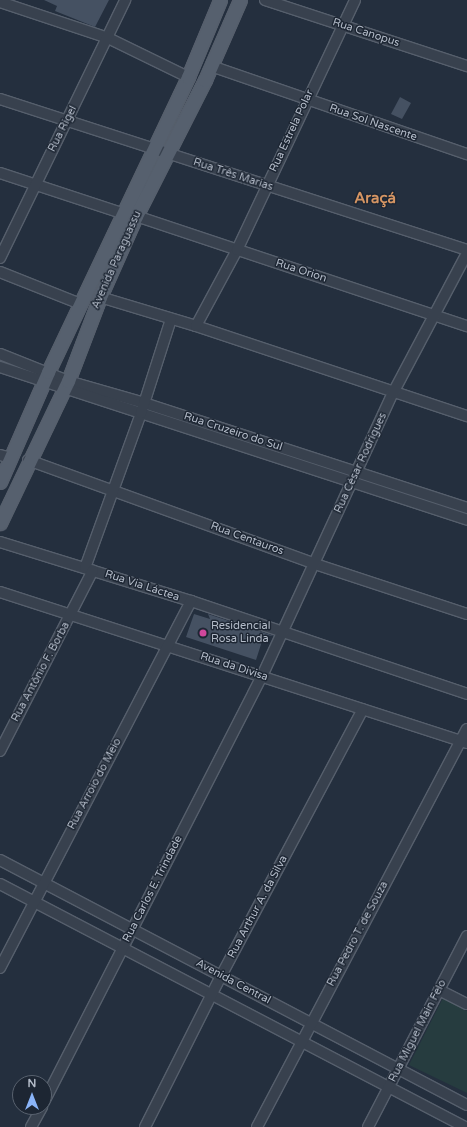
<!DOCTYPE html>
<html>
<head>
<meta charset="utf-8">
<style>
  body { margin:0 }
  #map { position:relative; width:467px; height:1127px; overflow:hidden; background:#242f3e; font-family:"Varela Round",sans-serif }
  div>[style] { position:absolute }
  .green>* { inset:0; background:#263c3f }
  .building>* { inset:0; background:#455162 }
  .roads { filter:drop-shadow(1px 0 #565f6c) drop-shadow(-1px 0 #565f6c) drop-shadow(0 1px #565f6c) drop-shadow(0 -1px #565f6c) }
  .minor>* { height:10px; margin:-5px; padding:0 5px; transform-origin:5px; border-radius:5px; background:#38414e }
  .major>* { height:13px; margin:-6.5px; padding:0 6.5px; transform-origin:6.5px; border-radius:6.5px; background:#56606e }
  .dots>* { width:11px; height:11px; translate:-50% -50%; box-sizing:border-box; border:2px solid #1d2633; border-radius:50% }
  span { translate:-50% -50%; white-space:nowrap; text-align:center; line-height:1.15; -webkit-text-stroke:3px #1d2633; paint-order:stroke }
  .street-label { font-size:11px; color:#b4bcc9 }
  .poi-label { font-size:11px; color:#b4bcc9 }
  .left { translate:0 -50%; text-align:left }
  .district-label { font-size:15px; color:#d59563; font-weight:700 }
  .north { position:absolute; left:12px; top:1075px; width:40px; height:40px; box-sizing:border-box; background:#1d2633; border:1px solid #59626f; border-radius:50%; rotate:0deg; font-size:11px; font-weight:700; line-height:16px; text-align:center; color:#b4bcc9 }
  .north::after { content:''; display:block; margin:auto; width:14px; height:18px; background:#8ab4f8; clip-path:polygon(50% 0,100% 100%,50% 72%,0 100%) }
</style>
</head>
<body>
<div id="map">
  <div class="green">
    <div style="clip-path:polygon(443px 998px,467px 1011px,467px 1093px,409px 1065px)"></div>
  </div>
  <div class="building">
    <div style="clip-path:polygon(44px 0,109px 0,95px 27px,55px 11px,57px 6px)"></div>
    <div style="clip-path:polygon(400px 97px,411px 103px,402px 119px,391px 114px)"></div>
    <div style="clip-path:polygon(194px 614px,210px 619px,208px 614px,274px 636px,264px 635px,256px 660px,186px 637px)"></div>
  </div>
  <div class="roads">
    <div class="minor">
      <div style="left:265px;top:0;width:213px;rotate:18.1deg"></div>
      <div style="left:0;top:2px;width:114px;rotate:18.4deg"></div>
      <div style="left:108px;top:38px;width:89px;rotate:26deg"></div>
      <div style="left:211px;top:66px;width:271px;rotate:19deg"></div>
      <div style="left:0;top:99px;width:491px;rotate:17.9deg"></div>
      <div style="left:0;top:173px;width:128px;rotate:18.2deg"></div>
      <div style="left:136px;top:216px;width:349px;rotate:18.4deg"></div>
      <div style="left:0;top:258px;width:287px;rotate:-64.1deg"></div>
      <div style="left:0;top:272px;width:87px;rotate:21.6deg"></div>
      <div style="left:100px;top:297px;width:100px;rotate:16.8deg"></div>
      <div style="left:196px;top:326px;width:286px;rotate:18.4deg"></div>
      <div style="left:196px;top:326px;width:86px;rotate:-61.7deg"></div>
      <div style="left:237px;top:250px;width:276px;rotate:-64.7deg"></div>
      <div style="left:0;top:354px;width:73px;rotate:21.7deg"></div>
      <div style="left:68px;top:381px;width:79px;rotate:16.1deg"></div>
      <div style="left:144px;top:403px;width:340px;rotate:18deg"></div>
      <div style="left:0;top:367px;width:491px;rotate:18.1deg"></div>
      <div style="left:0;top:455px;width:11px;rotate:15deg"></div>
      <div style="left:28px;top:460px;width:305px;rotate:19.9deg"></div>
      <div style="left:315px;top:564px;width:160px;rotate:18.2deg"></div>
      <div style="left:0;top:542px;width:200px;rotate:17.2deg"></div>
      <div style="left:191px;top:601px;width:291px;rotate:18.6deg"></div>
      <div style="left:85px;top:568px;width:165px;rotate:-70.1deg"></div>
      <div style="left:141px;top:413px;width:99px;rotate:-72.3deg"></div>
      <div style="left:0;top:592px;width:491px;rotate:17.9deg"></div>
      <div style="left:0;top:751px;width:203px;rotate:-62.8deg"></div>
      <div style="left:0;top:860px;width:527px;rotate:27.68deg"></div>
      <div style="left:0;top:884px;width:525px;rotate:27.59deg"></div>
      <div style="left:0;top:968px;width:414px;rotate:-62.5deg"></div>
      <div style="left:439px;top:990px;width:31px;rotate:27deg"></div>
      <div style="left:44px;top:1102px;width:479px;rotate:-62.9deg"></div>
      <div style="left:262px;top:676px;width:312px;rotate:-65.2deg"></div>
      <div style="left:393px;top:393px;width:158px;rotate:-62.1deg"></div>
      <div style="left:31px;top:1127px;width:23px;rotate:-61deg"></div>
      <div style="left:145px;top:1127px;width:169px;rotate:-63.3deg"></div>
      <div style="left:221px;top:976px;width:302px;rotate:-62deg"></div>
      <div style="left:257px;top:1127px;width:450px;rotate:-62.2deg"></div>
      <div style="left:368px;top:1127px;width:215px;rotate:-62.6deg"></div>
    </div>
    <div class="major">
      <div style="left:0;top:482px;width:120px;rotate:-66.4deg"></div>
      <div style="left:48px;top:372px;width:327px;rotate:-64.6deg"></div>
      <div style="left:188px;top:77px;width:83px;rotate:-67.4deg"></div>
      <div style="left:0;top:523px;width:157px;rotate:-64.4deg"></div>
      <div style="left:68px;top:381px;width:90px;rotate:-69.1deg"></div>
      <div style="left:100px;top:297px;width:89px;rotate:-66deg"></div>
      <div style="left:136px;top:216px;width:153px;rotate:-63.1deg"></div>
      <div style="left:205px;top:80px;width:87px;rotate:-66.4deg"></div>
    </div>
  </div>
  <div class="dots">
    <div style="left:203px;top:633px;background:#d1479c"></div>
  </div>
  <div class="street-label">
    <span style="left:366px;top:33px;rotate:18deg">Rua Canopus</span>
    <span style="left:373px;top:123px;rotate:19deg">Rua Sol Nascente</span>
    <span style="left:63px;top:129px;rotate:-63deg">Rua Rigel</span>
    <span style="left:292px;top:131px;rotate:-65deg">Rua Estrela Polar</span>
    <span style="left:233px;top:175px;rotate:18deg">Rua Três Marias</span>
    <span style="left:117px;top:260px;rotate:-66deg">Avenida Paraguassu</span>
    <span style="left:301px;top:271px;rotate:18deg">Rua Orion</span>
    <span style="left:233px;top:432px;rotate:18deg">Rua Cruzeiro do Sul</span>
    <span style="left:361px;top:463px;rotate:-65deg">Rua César Rodrigues</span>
    <span style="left:247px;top:539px;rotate:20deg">Rua Centauros</span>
    <span style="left:142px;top:586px;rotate:18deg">Rua Via Láctea</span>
    <span style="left:234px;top:667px;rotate:18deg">Rua da Divisa</span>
    <span style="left:41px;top:672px;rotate:-62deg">Rua Antônio F. Borba</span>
    <span style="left:95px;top:784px;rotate:-62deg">Rua Arroio do Meio</span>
    <span style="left:153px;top:889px;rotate:-63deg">Rua Carlos E. Trindade</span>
    <span style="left:258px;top:907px;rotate:-62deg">Rua Arthur A. da Silva</span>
    <span style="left:358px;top:934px;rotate:-62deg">Rua Pedro T. de Souza</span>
    <span style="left:233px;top:982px;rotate:28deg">Avenida Central</span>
    <span style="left:418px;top:1031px;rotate:-63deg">Rua Miguel Main Felo</span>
  </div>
  <div class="poi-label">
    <span class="left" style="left:211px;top:633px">Residencial<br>Rosa Linda</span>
  </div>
  <div class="district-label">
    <span style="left:375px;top:199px">Araçá</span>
  </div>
  <div class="north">N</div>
</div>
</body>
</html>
